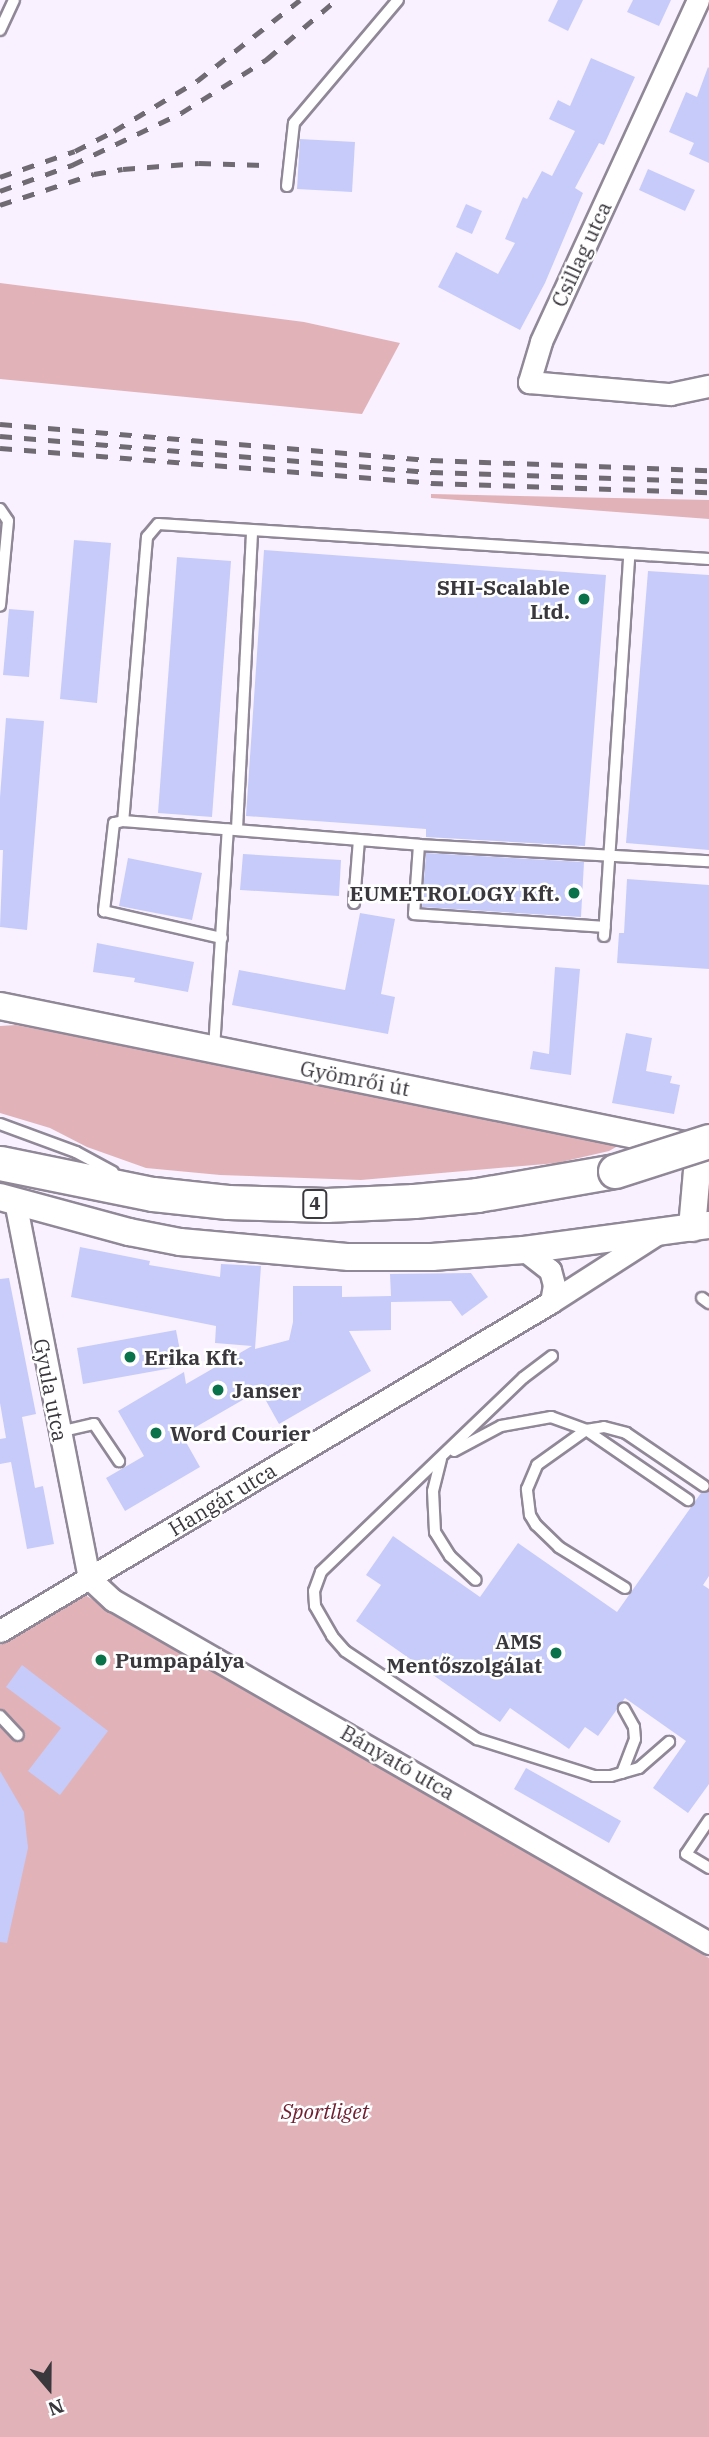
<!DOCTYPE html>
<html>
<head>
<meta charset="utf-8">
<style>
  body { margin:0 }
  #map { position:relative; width:709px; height:2437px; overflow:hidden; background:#f9f1ff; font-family:"IBM Plex Serif",serif }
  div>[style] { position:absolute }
  .green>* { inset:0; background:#e1b3b8 }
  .building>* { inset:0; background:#c6cbfa }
  .roads { filter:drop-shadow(2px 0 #908897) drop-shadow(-2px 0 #908897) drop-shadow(0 2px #908897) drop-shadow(0 -2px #908897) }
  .service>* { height:10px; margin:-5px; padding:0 5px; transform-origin:5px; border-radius:5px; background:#fff }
  .minor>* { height:21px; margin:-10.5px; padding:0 10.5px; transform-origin:10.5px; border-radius:10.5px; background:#fff }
  .tertiary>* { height:26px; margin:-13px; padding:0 13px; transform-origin:13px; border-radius:13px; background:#fff }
  .primary>* { height:33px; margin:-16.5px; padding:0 16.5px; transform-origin:16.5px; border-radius:16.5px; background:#fff }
  .rail>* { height:5px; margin-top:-2.5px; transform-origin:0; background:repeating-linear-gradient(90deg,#706b73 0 12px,transparent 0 24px) }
  .bridges { filter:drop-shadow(2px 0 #908897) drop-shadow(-2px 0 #908897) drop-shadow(0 2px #908897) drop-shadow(0 -2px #908897) }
  .primary-bridge>* { height:33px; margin:-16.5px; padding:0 16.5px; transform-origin:16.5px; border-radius:16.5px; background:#fff }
  .dots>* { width:19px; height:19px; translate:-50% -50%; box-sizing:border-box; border:4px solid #fff; border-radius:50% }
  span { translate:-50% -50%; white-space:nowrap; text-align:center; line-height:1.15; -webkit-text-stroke:5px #fff; paint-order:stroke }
  .shield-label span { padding:2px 5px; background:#fff; border:2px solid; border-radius:5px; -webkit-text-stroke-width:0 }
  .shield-label { font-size:19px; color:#3a373d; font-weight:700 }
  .street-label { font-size:21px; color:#3a373d }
  .poi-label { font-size:21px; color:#3a373d; font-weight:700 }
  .right { translate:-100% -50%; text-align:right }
  .left { translate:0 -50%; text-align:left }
  .park-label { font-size:21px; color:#702032; font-style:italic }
  .north { position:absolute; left:14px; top:2353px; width:70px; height:70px; -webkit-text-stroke:5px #fff; paint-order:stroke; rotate:160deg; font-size:19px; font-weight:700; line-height:28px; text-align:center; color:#3a373d }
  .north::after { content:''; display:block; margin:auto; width:24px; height:32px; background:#3a373d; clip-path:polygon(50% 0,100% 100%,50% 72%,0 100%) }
</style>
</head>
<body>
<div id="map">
  <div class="green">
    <div style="clip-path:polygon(0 283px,304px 322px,400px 343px,362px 414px,0 379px)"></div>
    <div style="clip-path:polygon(431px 494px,709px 500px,709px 519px,431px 498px)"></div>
    <div style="clip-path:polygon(16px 1025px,364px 1092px,623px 1143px,609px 1151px,557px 1163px,361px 1180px,220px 1175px,146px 1168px,87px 1147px,50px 1128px,0 1113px,0 1026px)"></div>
    <div style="clip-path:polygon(85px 1595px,709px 1958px,709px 2437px,0 2437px,0 1645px)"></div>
  </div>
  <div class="building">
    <div style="clip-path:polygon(558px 0,583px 0,568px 31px,548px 21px)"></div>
    <div style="clip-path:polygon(633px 0,671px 0,659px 26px,627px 12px)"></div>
    <div style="clip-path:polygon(591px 58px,635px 77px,604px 145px,599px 143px,575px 188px,583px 193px,545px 283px,520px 330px,438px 287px,456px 252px,498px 274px,515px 243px,505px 239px,523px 197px,527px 199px,542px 171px,552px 176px,575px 131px,549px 119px,558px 100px,570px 106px)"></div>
    <div style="clip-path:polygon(708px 67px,709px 68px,709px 163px,689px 154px,694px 143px,669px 132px,686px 92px,697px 97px)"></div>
    <div style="clip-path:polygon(300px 139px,355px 142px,352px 192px,297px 189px)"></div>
    <div style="clip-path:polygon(648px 169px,695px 190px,685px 211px,639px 190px)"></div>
    <div style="clip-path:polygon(466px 204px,482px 211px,472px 234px,456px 227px)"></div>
    <div style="clip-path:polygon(74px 540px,111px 543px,97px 703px,60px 699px)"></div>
    <div style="clip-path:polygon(264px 550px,606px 575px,585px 846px,426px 837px,426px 829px,246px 816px)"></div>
    <div style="clip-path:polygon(177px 557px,231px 561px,212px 817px,158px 813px)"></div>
    <div style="clip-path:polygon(648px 571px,709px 575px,709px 850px,626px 843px)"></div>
    <div style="clip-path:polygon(9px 609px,34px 611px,29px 677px,3px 675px)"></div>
    <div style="clip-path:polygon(6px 718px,44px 721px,27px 930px,0 927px,3px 850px,0 850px,0 797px)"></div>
    <div style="clip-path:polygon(426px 853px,584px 862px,581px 917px,422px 907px)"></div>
    <div style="clip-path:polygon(243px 854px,341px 860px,339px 896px,240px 890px)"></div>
    <div style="clip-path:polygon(128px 858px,202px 873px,192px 920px,119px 906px)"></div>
    <div style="clip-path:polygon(627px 879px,709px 885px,709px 969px,617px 963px,619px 933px,624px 933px)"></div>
    <div style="clip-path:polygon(360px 913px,395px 919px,381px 994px,395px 997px,388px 1034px,232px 1005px,239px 970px,345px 990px)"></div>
    <div style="clip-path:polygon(97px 943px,194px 962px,188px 992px,134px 982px,135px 978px,93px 972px)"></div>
    <div style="clip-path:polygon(555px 967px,580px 969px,571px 1075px,530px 1069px,533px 1051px,549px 1054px)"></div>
    <div style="clip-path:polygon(626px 1033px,652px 1038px,646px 1071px,672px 1076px,670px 1083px,680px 1085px,674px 1114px,612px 1103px)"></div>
    <div style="clip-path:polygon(80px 1247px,150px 1261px,149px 1265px,220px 1277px,221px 1264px,261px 1266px,255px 1349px,289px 1340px,293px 1322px,293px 1286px,342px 1286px,342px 1297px,391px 1296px,390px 1274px,471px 1273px,488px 1297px,462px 1316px,451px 1301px,391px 1302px,391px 1330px,349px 1331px,371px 1371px,279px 1424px,260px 1390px,182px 1435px,200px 1467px,125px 1511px,106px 1478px,144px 1456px,118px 1411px,184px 1372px,186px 1384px,252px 1346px,215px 1343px,216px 1326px,71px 1297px)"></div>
    <div style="clip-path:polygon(9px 1278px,36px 1414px,22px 1417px,35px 1488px,43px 1486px,54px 1544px,27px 1549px,11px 1462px,0 1464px,0 1439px,6px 1438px,0 1403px,0 1279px)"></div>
    <div style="clip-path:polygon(176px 1330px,183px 1366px,83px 1384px,77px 1348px)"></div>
    <div style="clip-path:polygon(709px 1492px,709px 1576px,703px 1585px,709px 1589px,709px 1784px,688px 1813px,653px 1788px,686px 1741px,625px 1698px,598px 1736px,585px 1727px,569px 1749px,510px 1708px,500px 1722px,356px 1621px,381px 1585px,366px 1575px,393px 1536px,480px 1597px,518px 1543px,617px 1612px,701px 1493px)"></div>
    <div style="clip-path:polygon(22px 1665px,108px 1731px,60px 1795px,28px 1771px,61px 1728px,6px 1687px)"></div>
    <div style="clip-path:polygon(526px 1768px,621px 1821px,609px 1843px,514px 1789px)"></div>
    <div style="clip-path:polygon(0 1771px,24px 1812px,28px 1848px,7px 1943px,0 1942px)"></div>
  </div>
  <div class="roads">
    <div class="service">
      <div style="left:0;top:30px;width:33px;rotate:-65deg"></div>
      <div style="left:287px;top:186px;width:63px;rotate:-83.7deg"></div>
      <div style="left:294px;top:123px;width:161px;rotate:-49.8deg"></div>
      <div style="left:0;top:509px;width:14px;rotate:56deg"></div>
      <div style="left:8px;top:521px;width:85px;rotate:95.4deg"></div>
      <div style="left:709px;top:559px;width:552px;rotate:-176.37deg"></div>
      <div style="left:158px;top:524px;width:17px;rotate:130deg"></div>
      <div style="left:147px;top:537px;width:285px;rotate:94.8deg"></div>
      <div style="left:123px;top:821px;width:297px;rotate:4.6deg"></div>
      <div style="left:419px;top:845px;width:290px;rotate:3.2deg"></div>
      <div style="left:123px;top:821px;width:9px;rotate:167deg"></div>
      <div style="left:114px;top:823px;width:89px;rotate:96.5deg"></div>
      <div style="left:104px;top:911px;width:121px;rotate:12.9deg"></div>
      <div style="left:237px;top:829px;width:298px;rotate:-87.1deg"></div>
      <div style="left:419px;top:845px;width:69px;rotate:94.1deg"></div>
      <div style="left:414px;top:914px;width:191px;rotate:3.9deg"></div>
      <div style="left:354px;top:903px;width:63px;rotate:-85.5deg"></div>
      <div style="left:604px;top:936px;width:381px;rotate:-86.2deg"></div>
      <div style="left:214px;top:1049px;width:220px;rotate:-86.4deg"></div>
      <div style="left:0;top:1124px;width:81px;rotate:20.2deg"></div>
      <div style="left:76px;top:1152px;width:42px;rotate:28.4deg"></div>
      <div style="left:702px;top:1298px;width:9px;rotate:36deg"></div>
      <div style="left:552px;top:1356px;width:36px;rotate:143deg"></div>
      <div style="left:523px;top:1378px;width:280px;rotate:136.2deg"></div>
      <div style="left:321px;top:1572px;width:20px;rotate:110deg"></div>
      <div style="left:314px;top:1591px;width:15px;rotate:86deg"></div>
      <div style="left:315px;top:1606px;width:34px;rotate:60deg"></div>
      <div style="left:332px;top:1636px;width:20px;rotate:49deg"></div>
      <div style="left:345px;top:1651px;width:159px;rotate:33.7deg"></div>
      <div style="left:477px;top:1739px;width:123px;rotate:17.5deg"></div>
      <div style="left:594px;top:1776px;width:17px"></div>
      <div style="left:611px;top:1776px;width:29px;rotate:-16deg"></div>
      <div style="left:639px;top:1768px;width:40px;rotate:-41deg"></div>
      <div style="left:59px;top:1432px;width:36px;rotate:-13deg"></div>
      <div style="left:94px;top:1424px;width:45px;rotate:56deg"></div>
      <div style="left:454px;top:1451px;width:53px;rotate:-28deg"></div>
      <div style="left:501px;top:1426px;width:51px;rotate:-10.2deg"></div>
      <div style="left:551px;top:1417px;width:37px;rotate:20deg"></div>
      <div style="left:586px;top:1430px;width:124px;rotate:34.5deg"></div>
      <div style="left:441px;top:1459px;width:33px;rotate:104deg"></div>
      <div style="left:433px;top:1491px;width:41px;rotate:87.2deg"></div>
      <div style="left:435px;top:1532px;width:28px;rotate:58deg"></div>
      <div style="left:450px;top:1556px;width:35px;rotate:43deg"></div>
      <div style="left:625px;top:1588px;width:78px;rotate:-148.2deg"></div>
      <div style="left:559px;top:1547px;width:32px;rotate:-136deg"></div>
      <div style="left:536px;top:1525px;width:12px;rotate:-121deg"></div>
      <div style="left:530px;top:1515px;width:26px;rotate:-97deg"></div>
      <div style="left:527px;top:1489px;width:26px;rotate:-67deg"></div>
      <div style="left:537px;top:1465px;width:60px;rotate:-35.5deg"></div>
      <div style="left:586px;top:1430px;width:18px;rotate:-9deg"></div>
      <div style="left:604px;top:1427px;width:23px;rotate:15deg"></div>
      <div style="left:626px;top:1433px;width:94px;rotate:34.2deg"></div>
      <div style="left:0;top:1716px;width:26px;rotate:47deg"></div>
      <div style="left:622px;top:1773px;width:36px;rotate:-69deg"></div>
      <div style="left:635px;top:1739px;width:12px;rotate:-95deg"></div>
      <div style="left:634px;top:1727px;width:21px;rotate:-119deg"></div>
      <div style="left:709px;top:1820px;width:41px;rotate:124.1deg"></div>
      <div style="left:686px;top:1854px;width:27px;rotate:31deg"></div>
    </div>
    <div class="minor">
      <div style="left:698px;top:0;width:376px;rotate:114.7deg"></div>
      <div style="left:541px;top:342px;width:42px;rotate:106.7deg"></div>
      <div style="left:529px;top:382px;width:142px;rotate:4.9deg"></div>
      <div style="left:670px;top:394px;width:40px;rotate:-12deg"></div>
      <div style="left:15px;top:1201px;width:384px;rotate:78.9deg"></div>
      <div style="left:524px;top:1250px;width:33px;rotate:38deg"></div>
      <div style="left:550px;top:1270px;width:16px;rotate:75deg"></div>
      <div style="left:554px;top:1285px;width:17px;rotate:100deg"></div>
      <div style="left:89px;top:1578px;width:33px;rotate:43deg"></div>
      <div style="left:113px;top:1600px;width:688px;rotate:29.92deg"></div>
      <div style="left:0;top:1631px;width:642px;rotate:-30.84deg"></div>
      <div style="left:551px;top:1302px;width:126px;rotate:-32.7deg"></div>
    </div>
    <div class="tertiary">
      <div style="left:0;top:1006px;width:708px;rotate:11.48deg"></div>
      <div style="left:0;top:1197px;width:134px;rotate:15.2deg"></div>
      <div style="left:129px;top:1232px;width:52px;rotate:11.1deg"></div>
      <div style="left:180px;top:1242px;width:170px;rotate:5.1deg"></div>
      <div style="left:349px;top:1257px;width:83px"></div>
      <div style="left:432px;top:1257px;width:92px;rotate:-4.4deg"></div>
      <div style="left:524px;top:1250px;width:187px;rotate:-7.7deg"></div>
      <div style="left:692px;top:1228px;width:80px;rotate:-85deg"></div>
    </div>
    <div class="primary">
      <div style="left:0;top:1163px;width:156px;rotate:11.5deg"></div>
      <div style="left:153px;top:1194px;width:75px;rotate:6.1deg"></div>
      <div style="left:228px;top:1202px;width:98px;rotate:1.8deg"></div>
      <div style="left:326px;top:1205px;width:88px;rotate:-2.6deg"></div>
      <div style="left:414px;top:1201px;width:63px;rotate:-5.4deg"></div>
      <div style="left:477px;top:1195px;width:140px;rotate:-9.9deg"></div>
    </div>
  </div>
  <div class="rail">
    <div style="left:0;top:177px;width:79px;rotate:-19.1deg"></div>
    <div style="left:75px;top:151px;width:44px;rotate:-27.1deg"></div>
    <div style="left:114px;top:131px;width:97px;rotate:-31.1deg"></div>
    <div style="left:197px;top:81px;width:131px;rotate:-38.2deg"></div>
    <div style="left:0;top:191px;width:77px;rotate:-19.9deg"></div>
    <div style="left:72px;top:165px;width:121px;rotate:-25.5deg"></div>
    <div style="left:181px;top:113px;width:102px;rotate:-32.1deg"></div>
    <div style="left:267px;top:59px;width:91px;rotate:-40.5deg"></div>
    <div style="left:0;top:205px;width:99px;rotate:-18.3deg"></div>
    <div style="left:94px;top:174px;width:29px;rotate:-10deg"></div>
    <div style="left:123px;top:169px;width:76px;rotate:-4.5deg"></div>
    <div style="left:199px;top:163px;width:65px;rotate:1.8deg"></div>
    <div style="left:0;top:424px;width:433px;rotate:4.8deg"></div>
    <div style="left:431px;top:460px;width:278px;rotate:2.1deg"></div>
    <div style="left:0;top:436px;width:433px;rotate:4.8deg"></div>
    <div style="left:431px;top:472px;width:278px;rotate:1.9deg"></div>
    <div style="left:0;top:448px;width:432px;rotate:4.6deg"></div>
    <div style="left:431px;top:483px;width:278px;rotate:1.9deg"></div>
  </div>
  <div class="bridges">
    <div class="primary-bridge">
      <div style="left:615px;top:1171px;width:99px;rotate:-17.7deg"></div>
    </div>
  </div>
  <div class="dots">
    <div style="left:584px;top:599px;background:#0a724a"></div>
    <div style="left:574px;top:893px;background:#0a724a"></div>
    <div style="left:130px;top:1357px;background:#0a724a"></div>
    <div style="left:218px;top:1390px;background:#0a724a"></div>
    <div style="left:156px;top:1433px;background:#0a724a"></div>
    <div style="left:556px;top:1653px;background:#0a724a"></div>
    <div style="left:101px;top:1660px;background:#0a724a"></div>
  </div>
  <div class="shield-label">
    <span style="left:315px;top:1204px">4</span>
  </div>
  <div class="street-label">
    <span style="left:581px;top:254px;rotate:-65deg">Csillag utca</span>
    <span style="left:355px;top:1078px;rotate:11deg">Gyömrői út</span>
    <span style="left:51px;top:1390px;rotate:79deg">Gyula utca</span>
    <span style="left:222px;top:1499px;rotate:-31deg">Hangár utca</span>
    <span style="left:398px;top:1762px;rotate:30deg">Bányató utca</span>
  </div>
  <div class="poi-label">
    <span class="right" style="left:570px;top:599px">SHI-Scalable<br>Ltd.</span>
    <span class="right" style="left:560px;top:893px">EUMETROLOGY Kft.</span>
    <span class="left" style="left:144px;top:1357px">Erika Kft.</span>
    <span class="left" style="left:232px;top:1390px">Janser</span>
    <span class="left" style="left:170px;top:1433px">Word Courier</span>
    <span class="right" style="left:542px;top:1653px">AMS<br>Mentőszolgálat</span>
    <span class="left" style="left:115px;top:1660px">Pumpapálya</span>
  </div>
  <div class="park-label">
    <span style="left:325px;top:2111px">Sportliget</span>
  </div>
  <div class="north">N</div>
</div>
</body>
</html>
